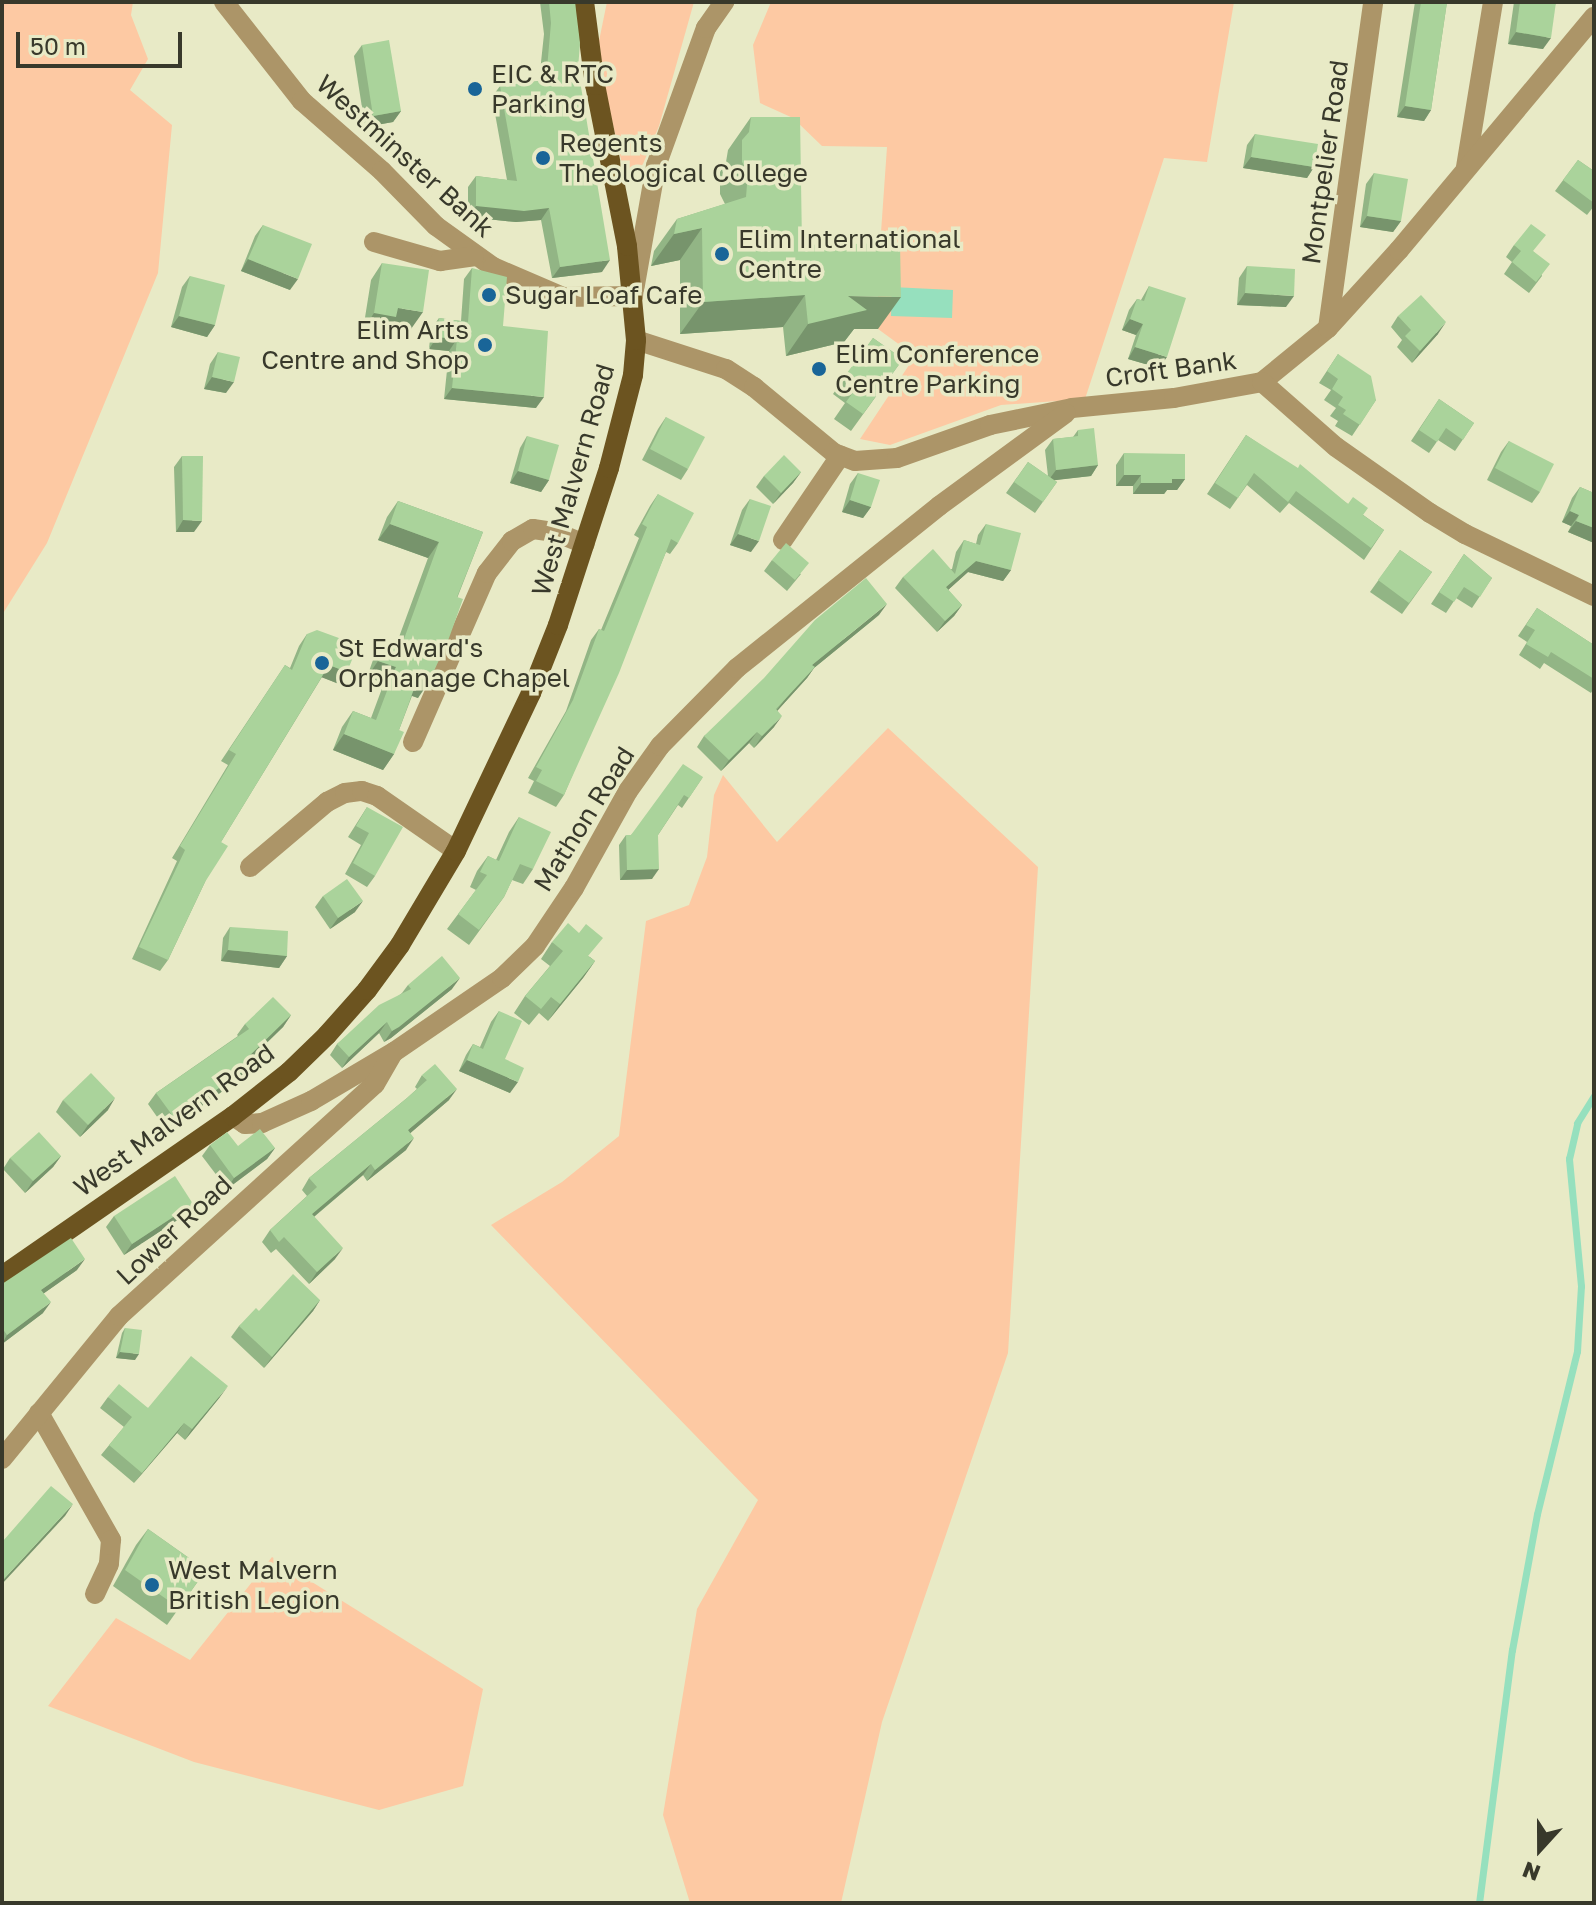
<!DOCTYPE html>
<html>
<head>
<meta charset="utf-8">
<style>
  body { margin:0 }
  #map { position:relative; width:1596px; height:1905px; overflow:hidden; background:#e8eac6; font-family:"Golos Text",sans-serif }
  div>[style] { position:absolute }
  .green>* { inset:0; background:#fdc9a3 }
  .water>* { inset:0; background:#96e0be }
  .stream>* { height:7px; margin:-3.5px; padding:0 3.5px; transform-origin:3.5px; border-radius:3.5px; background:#96e0be }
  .minor>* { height:20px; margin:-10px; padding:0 10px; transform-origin:10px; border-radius:10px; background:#ac9568 }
  .major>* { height:20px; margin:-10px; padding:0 10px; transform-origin:10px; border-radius:10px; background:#6c5420 }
  .wall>* { inset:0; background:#92b585 }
  .shaded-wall>* { inset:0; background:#77946c }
  .building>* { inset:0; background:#aad39b }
  .dots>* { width:22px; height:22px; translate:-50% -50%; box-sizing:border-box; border:4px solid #e8eac6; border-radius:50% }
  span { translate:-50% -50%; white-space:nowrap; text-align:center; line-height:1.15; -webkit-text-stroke:7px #e8eac6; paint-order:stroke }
  .poi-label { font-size:26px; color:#38392b }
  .left { translate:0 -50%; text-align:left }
  .right { translate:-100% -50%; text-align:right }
  .street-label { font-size:26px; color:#38392b }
  .frame { position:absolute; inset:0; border:4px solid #38392b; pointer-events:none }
  .north { position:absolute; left:1500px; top:1809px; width:80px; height:80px; -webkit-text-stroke:6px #e8eac6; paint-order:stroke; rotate:201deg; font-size:22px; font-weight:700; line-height:32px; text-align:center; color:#38392b }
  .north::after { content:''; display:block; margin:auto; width:28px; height:36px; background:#38392b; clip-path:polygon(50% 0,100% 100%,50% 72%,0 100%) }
  .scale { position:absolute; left:16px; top:32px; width:166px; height:36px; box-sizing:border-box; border:4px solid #38392b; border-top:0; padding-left:10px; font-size:24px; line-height:28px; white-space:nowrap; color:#38392b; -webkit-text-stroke:6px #e8eac6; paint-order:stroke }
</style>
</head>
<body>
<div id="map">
  <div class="green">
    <div style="clip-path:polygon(2px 2px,133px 2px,131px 15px,148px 59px,130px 90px,172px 125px,158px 273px,47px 543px,2px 615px)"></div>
    <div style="clip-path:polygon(607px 2px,694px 2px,659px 126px,643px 164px,632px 177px,626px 174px,622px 164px,605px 90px,599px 41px)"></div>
    <div style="clip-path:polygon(771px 2px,1234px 2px,1207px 162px,1164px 158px,1085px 399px,1001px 405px,890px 445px,860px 439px,915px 356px,878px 329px,878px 275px,887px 147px,822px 146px,793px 118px,760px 103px,753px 45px)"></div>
    <div style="clip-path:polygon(888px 728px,1038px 867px,1008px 1353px,882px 1722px,841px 1903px,690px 1903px,663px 1815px,697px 1609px,758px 1500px,491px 1225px,562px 1182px,619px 1136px,646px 921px,689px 905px,707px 857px,714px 795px,723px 775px,777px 842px)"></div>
    <div style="clip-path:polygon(272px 1557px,483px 1689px,463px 1786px,379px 1810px,194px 1762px,48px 1706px,116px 1618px,190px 1660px)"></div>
  </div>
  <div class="water">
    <div style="clip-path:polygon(892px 287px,953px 290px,952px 318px,891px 316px)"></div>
  </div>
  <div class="stream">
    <div style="left:1479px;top:1903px;width:255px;rotate:-82.6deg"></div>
    <div style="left:1512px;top:1650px;width:138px;rotate:-79.6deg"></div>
    <div style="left:1537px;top:1514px;width:168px;rotate:-76.2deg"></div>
    <div style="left:1577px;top:1351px;width:65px;rotate:-86.5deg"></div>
    <div style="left:1581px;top:1286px;width:128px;rotate:-95.4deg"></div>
    <div style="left:1569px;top:1159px;width:37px;rotate:-77deg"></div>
    <div style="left:1577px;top:1123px;width:32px;rotate:-58deg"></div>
  </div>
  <div class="minor">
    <div style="left:224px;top:2px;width:126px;rotate:51.8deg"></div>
    <div style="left:302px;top:101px;width:106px;rotate:41.2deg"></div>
    <div style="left:382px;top:171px;width:77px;rotate:45.5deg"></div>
    <div style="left:436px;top:226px;width:70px;rotate:35.7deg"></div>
    <div style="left:493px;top:267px;width:76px;rotate:23.2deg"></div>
    <div style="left:563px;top:297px;width:70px;rotate:-0.8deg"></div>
    <div style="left:633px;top:296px;width:132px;rotate:-80deg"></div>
    <div style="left:656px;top:166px;width:147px;rotate:-70.1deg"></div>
    <div style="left:706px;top:28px;width:32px;rotate:-55deg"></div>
    <div style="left:1466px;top:167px;width:167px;rotate:-80.7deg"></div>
    <div style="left:374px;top:242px;width:69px;rotate:16.1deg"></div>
    <div style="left:440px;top:261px;width:34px;rotate:-8deg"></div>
    <div style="left:1328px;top:328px;width:329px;rotate:-82.1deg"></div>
    <div style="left:636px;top:340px;width:95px;rotate:17.9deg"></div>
    <div style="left:726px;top:369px;width:33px;rotate:33deg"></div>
    <div style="left:754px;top:387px;width:104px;rotate:39.5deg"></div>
    <div style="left:834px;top:453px;width:22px;rotate:21deg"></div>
    <div style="left:855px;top:461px;width:42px;rotate:-4.1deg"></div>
    <div style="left:897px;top:458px;width:99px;rotate:-19.5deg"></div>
    <div style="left:990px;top:425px;width:84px;rotate:-11.7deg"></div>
    <div style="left:1072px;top:408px;width:102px;rotate:-5.6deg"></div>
    <div style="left:1174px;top:398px;width:89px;rotate:-10.3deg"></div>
    <div style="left:1262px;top:382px;width:85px;rotate:-39.3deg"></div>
    <div style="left:1328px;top:328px;width:105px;rotate:-47.7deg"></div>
    <div style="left:1399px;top:250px;width:304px;rotate:-50.1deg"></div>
    <div style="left:1262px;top:382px;width:98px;rotate:41.3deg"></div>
    <div style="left:1336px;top:447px;width:115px;rotate:35.1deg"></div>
    <div style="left:1430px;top:513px;width:41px;rotate:31deg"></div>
    <div style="left:1465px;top:534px;width:143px;rotate:25.7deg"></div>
    <div style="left:783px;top:540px;width:102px;rotate:-55.8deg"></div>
    <div style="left:413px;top:742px;width:184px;rotate:-66.4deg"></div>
    <div style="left:487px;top:573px;width:41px;rotate:-52deg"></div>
    <div style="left:512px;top:541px;width:24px;rotate:-30deg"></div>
    <div style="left:533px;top:529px;width:22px;rotate:8deg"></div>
    <div style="left:555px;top:532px;width:32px;rotate:22deg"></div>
    <div style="left:250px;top:867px;width:101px;rotate:-40.2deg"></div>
    <div style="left:327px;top:802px;width:20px;rotate:-27deg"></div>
    <div style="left:345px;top:793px;width:17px;rotate:-7deg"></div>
    <div style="left:362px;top:791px;width:16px;rotate:18deg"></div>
    <div style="left:377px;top:796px;width:96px;rotate:34.8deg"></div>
    <div style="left:233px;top:1116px;width:14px;rotate:34deg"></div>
    <div style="left:245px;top:1124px;width:17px;rotate:-3deg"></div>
    <div style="left:262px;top:1123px;width:54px;rotate:-24.2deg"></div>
    <div style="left:311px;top:1101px;width:96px;rotate:-30.6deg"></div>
    <div style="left:394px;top:1052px;width:131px;rotate:-34.4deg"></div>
    <div style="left:502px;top:978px;width:46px;rotate:-44.1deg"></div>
    <div style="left:535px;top:946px;width:70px;rotate:-56.1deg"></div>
    <div style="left:574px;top:888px;width:111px;rotate:-60.9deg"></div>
    <div style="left:628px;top:791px;width:55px;rotate:-54.6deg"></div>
    <div style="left:660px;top:746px;width:110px;rotate:-45.4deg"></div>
    <div style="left:737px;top:668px;width:259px;rotate:-38.7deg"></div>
    <div style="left:939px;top:506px;width:157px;rotate:-36.2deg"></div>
    <div style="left:39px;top:1413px;width:146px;rotate:60.4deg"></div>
    <div style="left:111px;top:1540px;width:24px;rotate:95deg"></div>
    <div style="left:109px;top:1564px;width:33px;rotate:115deg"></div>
    <div style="left:2px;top:1459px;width:185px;rotate:-50.7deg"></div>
    <div style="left:119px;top:1316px;width:345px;rotate:-42.2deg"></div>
    <div style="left:375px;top:1084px;width:34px;rotate:-60deg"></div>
  </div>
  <div class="major">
    <div style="left:2px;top:1276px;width:281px;rotate:-34.7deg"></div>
    <div style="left:233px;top:1116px;width:71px;rotate:-38.2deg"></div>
    <div style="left:289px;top:1072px;width:53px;rotate:-44.2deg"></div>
    <div style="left:327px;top:1035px;width:60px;rotate:-48.4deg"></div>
    <div style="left:367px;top:990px;width:56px;rotate:-53.7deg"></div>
    <div style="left:400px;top:945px;width:109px;rotate:-59.2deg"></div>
    <div style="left:456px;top:851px;width:175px;rotate:-64.6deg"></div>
    <div style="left:531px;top:693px;width:73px;rotate:-68.3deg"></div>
    <div style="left:558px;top:625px;width:165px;rotate:-72deg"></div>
    <div style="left:609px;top:468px;width:96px;rotate:-75.5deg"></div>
    <div style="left:633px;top:375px;width:35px;rotate:-85deg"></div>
    <div style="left:636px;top:340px;width:94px;rotate:-95.5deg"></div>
    <div style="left:627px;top:246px;width:164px;rotate:-101.2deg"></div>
    <div style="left:595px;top:85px;width:84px;rotate:-97.5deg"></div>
  </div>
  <div class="wall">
    <div style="clip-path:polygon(540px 2px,575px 2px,578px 69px,602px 272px,552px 278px,541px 220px,516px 222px,468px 217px,468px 187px,476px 176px,507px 180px,492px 97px,500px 86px,539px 81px,544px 34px)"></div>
    <div style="clip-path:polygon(1415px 2px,1447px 2px,1431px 110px,1424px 121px,1397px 117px)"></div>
    <div style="clip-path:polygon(1514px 2px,1556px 2px,1543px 49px,1508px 44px)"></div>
    <div style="clip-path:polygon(362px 45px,401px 111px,393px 122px,365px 127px,354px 56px)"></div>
    <div style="clip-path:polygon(751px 117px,802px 245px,878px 329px,854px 329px,844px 342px,786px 356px,783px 327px,680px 334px,680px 260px,651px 266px,654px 251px,677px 219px,725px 204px,720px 194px,720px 172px,726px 162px,728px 150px)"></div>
    <div style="clip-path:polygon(1255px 134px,1314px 167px,1307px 178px,1243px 168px,1247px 145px)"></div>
    <div style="clip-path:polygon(1578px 160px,1594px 171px,1594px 206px,1587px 215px,1555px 191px)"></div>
    <div style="clip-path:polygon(1374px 173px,1401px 221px,1393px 232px,1360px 227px,1366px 184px)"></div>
    <div style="clip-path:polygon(263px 225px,290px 290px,241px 271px,255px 236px)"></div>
    <div style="clip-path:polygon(1514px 245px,1534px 252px,1542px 276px,1529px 293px,1504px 274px,1512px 262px,1506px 257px)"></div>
    <div style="clip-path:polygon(382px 263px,411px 329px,390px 325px,384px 333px,363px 330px,371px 280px)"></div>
    <div style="clip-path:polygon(1247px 266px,1286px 307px,1237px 305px,1239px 278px)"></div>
    <div style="clip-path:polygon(472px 268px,503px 326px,536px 408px,444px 399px,449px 351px,429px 349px,431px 329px,439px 318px,461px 321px,464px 279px)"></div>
    <div style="clip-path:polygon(190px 276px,215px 325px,207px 337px,171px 327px,182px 287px)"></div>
    <div style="clip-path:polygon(1149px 286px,1159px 368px,1128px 359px,1136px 335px,1122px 330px,1129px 310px,1137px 299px,1141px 300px)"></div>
    <div style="clip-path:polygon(1398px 316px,1438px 334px,1412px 363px,1397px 347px,1402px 340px,1391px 327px)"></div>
    <div style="clip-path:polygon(873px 338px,903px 359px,851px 431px,834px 419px,845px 403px,833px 394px)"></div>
    <div style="clip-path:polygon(218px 352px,226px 393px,204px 389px,210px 364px)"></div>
    <div style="clip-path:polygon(1338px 354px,1376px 400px,1352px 436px,1335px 426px,1338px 421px,1330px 416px,1336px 408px,1324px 400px,1331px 390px,1319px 383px)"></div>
    <div style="clip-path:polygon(1439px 399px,1474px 423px,1455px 451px,1438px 440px,1429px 453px,1411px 441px)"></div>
    <div style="clip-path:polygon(666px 417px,688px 469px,681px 480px,642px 460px,658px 429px)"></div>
    <div style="clip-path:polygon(1078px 430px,1098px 465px,1091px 476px,1054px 480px,1057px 482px,1035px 513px,1006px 493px,1028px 462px,1048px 476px,1045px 450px,1053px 439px,1073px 437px)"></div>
    <div style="clip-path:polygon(1246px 435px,1348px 504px,1384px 530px,1364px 560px,1289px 503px,1280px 513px,1247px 485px,1230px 509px,1207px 494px)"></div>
    <div style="clip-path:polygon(527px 436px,549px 480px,541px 492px,510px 483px,520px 448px)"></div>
    <div style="clip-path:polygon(1509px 441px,1540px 492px,1532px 503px,1487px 480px,1501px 452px)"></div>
    <div style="clip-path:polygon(1124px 453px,1185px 479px,1177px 490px,1167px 490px,1164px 494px,1133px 494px,1133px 486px,1116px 486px,1116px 465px)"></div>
    <div style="clip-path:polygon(182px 456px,194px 532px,176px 532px,174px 467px)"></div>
    <div style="clip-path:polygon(801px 472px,793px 483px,773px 504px,756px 487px,764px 476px)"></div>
    <div style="clip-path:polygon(858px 473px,871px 507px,863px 518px,842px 512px,850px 484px)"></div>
    <div style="clip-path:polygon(1580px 487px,1594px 493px,1594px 543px,1568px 532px,1571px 526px,1562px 522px,1572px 498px)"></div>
    <div style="clip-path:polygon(658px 494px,678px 543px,670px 554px,666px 552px,564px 795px,556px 807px,528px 793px,534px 781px,528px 778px,566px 711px,591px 640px,599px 629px,601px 630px,639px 538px,634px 535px,650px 506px)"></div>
    <div style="clip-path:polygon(750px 499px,751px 552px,730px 545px,742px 510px)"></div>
    <div style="clip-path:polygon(398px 501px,483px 532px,418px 698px,412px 696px,399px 730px,394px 754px,383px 770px,333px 750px,342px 727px,353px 711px,371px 718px,384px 683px,367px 677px,373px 660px,384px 644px,395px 648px,428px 558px,378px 540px,387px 517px)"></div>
    <div style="clip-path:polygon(986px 524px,1011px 570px,1003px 581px,968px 572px,948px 590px,962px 605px,954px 616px,937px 632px,895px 588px,903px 577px,952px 569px,956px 552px,964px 540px,976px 544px,978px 535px)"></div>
    <div style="clip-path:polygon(1400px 550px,1432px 572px,1402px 614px,1370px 592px)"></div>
    <div style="clip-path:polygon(1464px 554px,1492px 578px,1472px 608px,1456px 598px,1446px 613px,1431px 604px)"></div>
    <div style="clip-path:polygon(772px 560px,801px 574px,787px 591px,764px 571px)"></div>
    <div style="clip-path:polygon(1537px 608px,1594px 645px,1594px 688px,1591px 693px,1544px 663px,1540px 669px,1519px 655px,1527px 642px,1518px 636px)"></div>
    <div style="clip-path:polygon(879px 615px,814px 668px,807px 678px,777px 711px,774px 727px,754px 748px,749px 743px,721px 771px,697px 747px,704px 736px)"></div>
    <div style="clip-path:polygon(307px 634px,347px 672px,339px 684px,322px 677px,221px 842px,205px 882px,168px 960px,160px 971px,132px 959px,177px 861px,172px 858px,228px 765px,221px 761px,285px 665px,290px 668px,299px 646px)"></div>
    <div style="clip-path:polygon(703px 777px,682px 808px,678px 805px,658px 835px,652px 879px,620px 880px,619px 845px,626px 835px,631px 835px)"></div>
    <div style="clip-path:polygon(367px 807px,375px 876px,367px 887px,345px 874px,361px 845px,348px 837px)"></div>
    <div style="clip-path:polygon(519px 817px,533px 869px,523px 884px,512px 880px,504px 897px,469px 945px,447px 929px,476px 890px,470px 887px,477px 871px,488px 856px,496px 860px,509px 832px)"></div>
    <div style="clip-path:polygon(323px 896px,355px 912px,330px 929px,315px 907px)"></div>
    <div style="clip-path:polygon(230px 927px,287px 956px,279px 968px,221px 961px,223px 938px)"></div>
    <div style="clip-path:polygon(552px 942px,590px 957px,595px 961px,583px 978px,548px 1021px,539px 1013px,529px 1025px,514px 1013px,525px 996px,550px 966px,541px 959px)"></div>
    <div style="clip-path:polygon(408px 985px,452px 989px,391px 1038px,384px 1042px,379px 1033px,342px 1068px,330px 1055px,337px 1044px,402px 993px)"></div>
    <div style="clip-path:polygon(499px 1011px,505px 1059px,510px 1093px,459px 1071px,466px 1055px,473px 1044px,480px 1047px,491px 1022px)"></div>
    <div style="clip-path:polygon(291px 1015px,283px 1027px,250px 1059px,245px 1075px,167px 1131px,148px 1104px,156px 1093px,238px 1036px,237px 1035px,245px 1024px)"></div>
    <div style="clip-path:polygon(422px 1075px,449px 1100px,410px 1133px,406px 1150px,367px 1181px,363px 1175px,314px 1217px,335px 1259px,309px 1284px,276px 1249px,271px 1253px,262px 1242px,270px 1230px,307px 1196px,302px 1190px,309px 1178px,407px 1098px,417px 1089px,415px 1087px)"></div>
    <div style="clip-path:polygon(63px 1100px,108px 1110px,80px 1137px,56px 1112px)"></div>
    <div style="clip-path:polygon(210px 1145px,238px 1146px,275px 1148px,267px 1159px,227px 1189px,202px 1156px)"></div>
    <div style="clip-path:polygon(61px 1156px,53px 1167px,25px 1193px,3px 1169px,10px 1158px)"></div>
    <div style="clip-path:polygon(185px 1215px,124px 1255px,106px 1227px,114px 1216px)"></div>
    <div style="clip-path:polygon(77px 1270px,44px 1293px,43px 1313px,2px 1344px,2px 1284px)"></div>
    <div style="clip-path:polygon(320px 1300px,313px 1311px,264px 1368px,231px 1337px,239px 1326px,259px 1311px)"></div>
    <div style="clip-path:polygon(125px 1328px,135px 1360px,116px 1358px,122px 1333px)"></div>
    <div style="clip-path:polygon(108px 1397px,148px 1408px,220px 1397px,185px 1440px,177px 1433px,134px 1483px,101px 1455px,124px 1427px,100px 1408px)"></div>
    <div style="clip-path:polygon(148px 1529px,206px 1570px,167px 1625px,113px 1586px,136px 1545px)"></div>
  </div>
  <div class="shaded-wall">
    <div style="clip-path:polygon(1516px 32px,1551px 38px,1543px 49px,1508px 44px)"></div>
    <div style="clip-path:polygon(1405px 106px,1431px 110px,1424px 121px,1397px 117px)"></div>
    <div style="clip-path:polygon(401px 111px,393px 122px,365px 127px,373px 116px)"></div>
    <div style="clip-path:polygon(1251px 157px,1314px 167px,1307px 178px,1243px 168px)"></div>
    <div style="clip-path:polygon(476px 206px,549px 208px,541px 220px,516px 222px,468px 217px)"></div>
    <div style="clip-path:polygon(1367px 216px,1401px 221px,1393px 232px,1360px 227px)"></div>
    <div style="clip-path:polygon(702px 228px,680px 260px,651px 266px,674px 234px)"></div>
    <div style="clip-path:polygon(248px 259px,298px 279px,290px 290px,241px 271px)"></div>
    <div style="clip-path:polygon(610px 260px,602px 272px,552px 278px,560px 267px)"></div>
    <div style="clip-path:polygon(1245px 293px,1294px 296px,1286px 307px,1237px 305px)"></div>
    <div style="clip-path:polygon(805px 295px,783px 327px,680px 334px,703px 302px)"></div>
    <div style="clip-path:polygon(848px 296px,901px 297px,878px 329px,854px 329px,844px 342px,786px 356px,808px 324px)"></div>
    <div style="clip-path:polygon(398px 308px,423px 312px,411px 329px,390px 325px,384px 333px,363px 330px,374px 313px)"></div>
    <div style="clip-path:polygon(179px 316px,215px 325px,207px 337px,171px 327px)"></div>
    <div style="clip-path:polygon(1130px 319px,1143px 324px,1136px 335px,1122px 330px)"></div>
    <div style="clip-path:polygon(1446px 322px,1438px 334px,1412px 363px,1420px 351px)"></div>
    <div style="clip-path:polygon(437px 337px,457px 339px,449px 351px,429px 349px)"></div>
    <div style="clip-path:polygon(1135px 347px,1167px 357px,1159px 368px,1128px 359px)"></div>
    <div style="clip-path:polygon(212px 377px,234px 382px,226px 393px,204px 389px)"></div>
    <div style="clip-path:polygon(452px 388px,544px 397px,536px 408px,444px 399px)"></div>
    <div style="clip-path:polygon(1098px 465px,1091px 476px,1048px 481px,1056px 470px)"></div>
    <div style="clip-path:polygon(518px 471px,549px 480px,541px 492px,510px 483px)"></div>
    <div style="clip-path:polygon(801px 472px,793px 483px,773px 504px,781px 493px)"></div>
    <div style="clip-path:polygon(1124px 475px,1141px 475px,1133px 486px,1116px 486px)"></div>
    <div style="clip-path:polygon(1172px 479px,1185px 479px,1177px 490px,1167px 490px,1164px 494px,1133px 494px,1141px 483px)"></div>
    <div style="clip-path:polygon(850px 500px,871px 507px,863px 518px,842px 512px)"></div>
    <div style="clip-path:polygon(1570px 511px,1579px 515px,1571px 526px,1562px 522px)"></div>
    <div style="clip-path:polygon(183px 520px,202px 521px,194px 532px,176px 532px)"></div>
    <div style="clip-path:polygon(1576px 521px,1594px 528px,1594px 543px,1568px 532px)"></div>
    <div style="clip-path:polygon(390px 524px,439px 542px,428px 558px,378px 540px)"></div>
    <div style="clip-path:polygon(738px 534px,759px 541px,751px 552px,730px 545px)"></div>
    <div style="clip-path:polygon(976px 561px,1011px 570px,1003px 581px,968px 572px,938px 599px,946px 587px)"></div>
    <div style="clip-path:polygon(887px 604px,879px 615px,814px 668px,807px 678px,768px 721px,812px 665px)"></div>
    <div style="clip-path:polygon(962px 605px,954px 616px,937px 632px,945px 621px)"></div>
    <div style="clip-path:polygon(378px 661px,396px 667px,384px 683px,367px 677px)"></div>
    <div style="clip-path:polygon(329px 665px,347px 672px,339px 684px,321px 677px)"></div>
    <div style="clip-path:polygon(418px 678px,429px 682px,418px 698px,407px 694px)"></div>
    <div style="clip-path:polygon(782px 716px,774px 727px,754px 748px,762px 736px)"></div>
    <div style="clip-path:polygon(757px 732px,749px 743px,721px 771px,729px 760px)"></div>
    <div style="clip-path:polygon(344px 734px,394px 754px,383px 770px,333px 750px)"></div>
    <div style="clip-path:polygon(659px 869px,652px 879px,620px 880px,627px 870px)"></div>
    <div style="clip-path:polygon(363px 901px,355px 912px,330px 929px,338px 918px)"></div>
    <div style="clip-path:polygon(228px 950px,287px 956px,279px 968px,221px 961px)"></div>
    <div style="clip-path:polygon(595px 961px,583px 978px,548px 1021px,560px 1004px)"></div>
    <div style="clip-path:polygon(460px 978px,452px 989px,391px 1038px,384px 1042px,392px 1031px)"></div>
    <div style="clip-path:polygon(291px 1015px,283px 1027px,240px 1069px,248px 1057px)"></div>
    <div style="clip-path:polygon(387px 1022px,379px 1033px,342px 1068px,349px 1057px)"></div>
    <div style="clip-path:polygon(467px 1060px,518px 1082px,510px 1093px,459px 1071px)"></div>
    <div style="clip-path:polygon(253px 1064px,245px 1075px,167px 1131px,175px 1119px)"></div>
    <div style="clip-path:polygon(457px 1089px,449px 1100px,400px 1142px,408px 1130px)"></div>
    <div style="clip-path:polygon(115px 1098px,108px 1110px,80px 1137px,88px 1125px)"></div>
    <div style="clip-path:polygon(414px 1138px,406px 1150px,367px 1181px,375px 1170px)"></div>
    <div style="clip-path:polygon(275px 1148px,267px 1159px,227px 1189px,234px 1178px)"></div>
    <div style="clip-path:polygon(61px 1156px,53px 1167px,25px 1193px,33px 1181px)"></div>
    <div style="clip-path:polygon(371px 1164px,363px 1175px,304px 1225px,312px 1214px)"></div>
    <div style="clip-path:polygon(193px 1204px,185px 1215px,124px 1255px,132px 1244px)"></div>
    <div style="clip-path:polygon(343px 1248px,335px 1259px,309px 1284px,317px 1272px)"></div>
    <div style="clip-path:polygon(85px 1259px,77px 1270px,33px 1301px,41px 1290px)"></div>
    <div style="clip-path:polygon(320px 1300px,313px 1311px,264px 1368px,272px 1357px)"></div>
    <div style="clip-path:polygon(51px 1302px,43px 1313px,2px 1344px,7px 1335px)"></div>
    <div style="clip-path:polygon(120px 1352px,139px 1354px,135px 1360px,116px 1358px)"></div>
    <div style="clip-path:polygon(228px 1386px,220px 1397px,185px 1440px,192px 1429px)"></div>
    <div style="clip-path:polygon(184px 1423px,177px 1433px,134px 1483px,142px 1473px)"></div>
    <div style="clip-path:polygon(73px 1504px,65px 1516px,2px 1584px,2px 1581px)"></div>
  </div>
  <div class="building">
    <div style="clip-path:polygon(549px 2px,575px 2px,580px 43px,578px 69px,610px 260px,560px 267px,549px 208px,524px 211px,476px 206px,476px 176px,517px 181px,500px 86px,546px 80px,551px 23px)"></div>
    <div style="clip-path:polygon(1421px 2px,1447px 2px,1431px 110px,1405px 106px)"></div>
    <div style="clip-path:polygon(1520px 2px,1556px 2px,1551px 38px,1516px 32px)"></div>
    <div style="clip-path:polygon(389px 40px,401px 111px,373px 116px,362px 45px)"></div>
    <div style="clip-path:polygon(751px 117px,800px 117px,802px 245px,900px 243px,901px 297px,848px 296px,867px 310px,808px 324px,805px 295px,703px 302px,702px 228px,674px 234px,677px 219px,746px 197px,748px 172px,742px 162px,742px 140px,749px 132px)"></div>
    <div style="clip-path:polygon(1255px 134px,1318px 144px,1314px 167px,1251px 157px)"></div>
    <div style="clip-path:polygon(1578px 160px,1594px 171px,1594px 203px,1563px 180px)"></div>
    <div style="clip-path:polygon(1374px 173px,1408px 179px,1401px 221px,1367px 216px)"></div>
    <div style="clip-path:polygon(1531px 224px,1546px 235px,1533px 251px,1550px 264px,1536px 282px,1512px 262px,1521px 251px,1514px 245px)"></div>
    <div style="clip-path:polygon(263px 225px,312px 244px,298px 279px,248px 259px)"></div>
    <div style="clip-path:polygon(382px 263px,429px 270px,423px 312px,398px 308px,396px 317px,374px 313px)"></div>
    <div style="clip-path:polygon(1247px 266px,1295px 269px,1294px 296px,1245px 293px)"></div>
    <div style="clip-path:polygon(472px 268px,507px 277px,503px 326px,548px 331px,544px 397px,452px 388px,457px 339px,437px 337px,439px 318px,468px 322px)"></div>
    <div style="clip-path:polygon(190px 276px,225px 285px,215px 325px,179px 316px)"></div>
    <div style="clip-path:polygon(1149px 286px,1186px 298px,1167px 357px,1135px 347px,1143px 324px,1130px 319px,1137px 299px,1144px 301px)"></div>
    <div style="clip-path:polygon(1421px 295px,1446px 322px,1420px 351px,1405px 336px,1411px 330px,1398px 316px)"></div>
    <div style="clip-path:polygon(873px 338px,903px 359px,863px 414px,846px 402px,857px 387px,844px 377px)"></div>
    <div style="clip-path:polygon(218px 352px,240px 357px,234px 382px,212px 377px)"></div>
    <div style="clip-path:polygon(1338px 354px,1371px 376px,1376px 400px,1360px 425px,1343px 414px,1346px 410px,1338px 405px,1343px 397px,1332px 389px,1338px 379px,1327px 371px)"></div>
    <div style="clip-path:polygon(1439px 399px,1474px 423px,1463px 440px,1446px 428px,1437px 442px,1419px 430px)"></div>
    <div style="clip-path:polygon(666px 417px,705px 437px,688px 469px,650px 449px)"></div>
    <div style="clip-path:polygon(1094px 428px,1098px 465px,1056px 470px,1053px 439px,1078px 436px,1078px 430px)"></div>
    <div style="clip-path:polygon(1246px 435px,1298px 468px,1300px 464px,1348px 504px,1353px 497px,1368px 508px,1363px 515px,1384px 530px,1371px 548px,1296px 491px,1288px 502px,1254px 473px,1238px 498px,1215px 483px)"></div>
    <div style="clip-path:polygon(527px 436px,559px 445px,549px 480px,518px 471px)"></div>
    <div style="clip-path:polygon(1509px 441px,1554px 464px,1540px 492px,1495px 468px)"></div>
    <div style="clip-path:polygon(1124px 453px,1185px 454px,1185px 479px,1172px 479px,1172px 483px,1141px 483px,1141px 475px,1124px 475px)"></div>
    <div style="clip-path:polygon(784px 455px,801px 472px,781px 493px,764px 476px)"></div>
    <div style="clip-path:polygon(182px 456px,203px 456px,202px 521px,183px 520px)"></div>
    <div style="clip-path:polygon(1028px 462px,1057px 482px,1043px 502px,1014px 482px)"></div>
    <div style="clip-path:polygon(858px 473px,880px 480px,871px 507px,850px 500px)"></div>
    <div style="clip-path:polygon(1580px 487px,1594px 493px,1594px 528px,1576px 521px,1579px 515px,1570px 511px)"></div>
    <div style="clip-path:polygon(658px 494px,694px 513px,678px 543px,671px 539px,619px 673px,564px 795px,536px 781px,542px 770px,536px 767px,573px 700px,599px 629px,604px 631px,647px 527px,642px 524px)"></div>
    <div style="clip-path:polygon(750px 499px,771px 506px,759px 541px,738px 534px)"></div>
    <div style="clip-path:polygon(398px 501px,483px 532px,457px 597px,463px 599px,449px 638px,429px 682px,418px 678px,399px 730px,404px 732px,394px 754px,344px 734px,353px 711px,376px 720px,396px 667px,378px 661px,384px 644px,400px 650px,439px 542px,390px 524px)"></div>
    <div style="clip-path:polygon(986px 524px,1021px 533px,1011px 570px,976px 561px,946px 587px,962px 605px,945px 621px,903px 577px,933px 549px,955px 574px,964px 540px,980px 545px)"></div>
    <div style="clip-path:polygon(786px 543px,809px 563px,795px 580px,772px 560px)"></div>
    <div style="clip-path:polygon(1400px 550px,1432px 572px,1409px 603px,1378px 580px)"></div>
    <div style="clip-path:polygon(1464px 554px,1492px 578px,1480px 597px,1464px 587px,1454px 602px,1439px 592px)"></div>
    <div style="clip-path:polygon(866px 578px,887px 604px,812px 665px,815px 667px,776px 709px,782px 716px,762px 736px,757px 732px,729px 760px,704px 736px,764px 678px,815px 620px)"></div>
    <div style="clip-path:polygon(1537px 608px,1594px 645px,1594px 679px,1551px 652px,1548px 657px,1526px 644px,1535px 630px,1526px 625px)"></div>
    <div style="clip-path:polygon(317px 630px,358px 645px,347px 672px,329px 665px,221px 842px,228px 846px,205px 882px,168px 960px,139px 947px,185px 850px,180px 846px,236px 754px,229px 750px,285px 665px,292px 670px,307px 634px)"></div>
    <div style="clip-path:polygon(683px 764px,703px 777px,689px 798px,684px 795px,658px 835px,659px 869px,627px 870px,626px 835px,631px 835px)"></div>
    <div style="clip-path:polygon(367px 807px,403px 827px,375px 876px,353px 863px,369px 833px,356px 826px)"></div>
    <div style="clip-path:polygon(519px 817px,551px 832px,533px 869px,520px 864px,504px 897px,479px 930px,458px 914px,487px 875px,480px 872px,488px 856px,499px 861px)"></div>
    <div style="clip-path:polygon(347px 879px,363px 901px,338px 918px,323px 896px)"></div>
    <div style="clip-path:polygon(568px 923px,579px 933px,586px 924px,603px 938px,588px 956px,595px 961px,560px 1004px,551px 997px,541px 1009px,525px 996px,563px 951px,552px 942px)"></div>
    <div style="clip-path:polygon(230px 927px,288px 931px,287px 956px,228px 950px)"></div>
    <div style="clip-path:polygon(442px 956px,460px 978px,399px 1027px,392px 1031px,387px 1022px,349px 1057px,337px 1044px,379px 1005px,411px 989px,408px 985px)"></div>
    <div style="clip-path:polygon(273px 997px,291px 1015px,248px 1057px,253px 1064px,175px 1119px,156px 1093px,249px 1029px,245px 1024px)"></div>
    <div style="clip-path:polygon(499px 1011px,522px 1021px,505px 1059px,524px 1068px,518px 1082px,467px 1060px,473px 1044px,483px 1049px)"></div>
    <div style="clip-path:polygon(435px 1064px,457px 1089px,408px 1130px,414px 1138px,375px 1170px,371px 1164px,312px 1214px,343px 1248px,317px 1272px,284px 1237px,279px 1242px,270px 1230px,317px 1187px,309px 1178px,407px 1098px,427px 1080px,422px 1075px)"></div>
    <div style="clip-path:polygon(91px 1073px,115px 1098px,88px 1125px,63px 1100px)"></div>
    <div style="clip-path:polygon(260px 1129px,275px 1148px,234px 1178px,210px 1145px,227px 1132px,238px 1146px)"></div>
    <div style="clip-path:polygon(39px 1132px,61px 1156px,33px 1181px,10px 1158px)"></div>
    <div style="clip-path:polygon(175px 1176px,193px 1204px,132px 1244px,114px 1216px)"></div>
    <div style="clip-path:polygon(71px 1238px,85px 1259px,41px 1290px,51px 1302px,7px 1335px,2px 1328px,2px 1284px)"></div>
    <div style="clip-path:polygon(293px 1274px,320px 1300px,272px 1357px,239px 1326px,256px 1308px,259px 1311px)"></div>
    <div style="clip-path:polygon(125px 1328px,142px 1330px,139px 1354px,120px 1352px)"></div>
    <div style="clip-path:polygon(191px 1356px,228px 1386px,192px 1429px,184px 1423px,142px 1473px,109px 1445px,132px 1417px,108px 1397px,119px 1384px,148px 1408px)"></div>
    <div style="clip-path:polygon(51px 1486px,73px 1504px,2px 1581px,2px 1540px,3px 1541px)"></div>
    <div style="clip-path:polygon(148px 1529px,206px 1570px,179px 1608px,125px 1570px)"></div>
  </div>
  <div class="dots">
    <div style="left:475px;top:89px;background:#196598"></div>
    <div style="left:543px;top:158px;background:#196598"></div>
    <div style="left:722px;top:254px;background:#196598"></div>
    <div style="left:489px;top:295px;background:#196598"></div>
    <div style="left:485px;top:345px;background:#196598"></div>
    <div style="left:819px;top:369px;background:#196598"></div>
    <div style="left:322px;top:663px;background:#196598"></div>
    <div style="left:152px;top:1585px;background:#196598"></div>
  </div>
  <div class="poi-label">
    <span class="left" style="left:491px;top:89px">EIC &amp; RTC<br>Parking</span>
    <span class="left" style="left:559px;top:158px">Regents<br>Theological College</span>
    <span class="left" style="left:738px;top:254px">Elim International<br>Centre</span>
    <span class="left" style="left:505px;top:295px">Sugar Loaf Cafe</span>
    <span class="right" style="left:469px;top:345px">Elim Arts<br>Centre and Shop</span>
    <span class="left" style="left:835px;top:369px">Elim Conference<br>Centre Parking</span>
    <span class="left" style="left:338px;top:663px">St Edward's<br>Orphanage Chapel</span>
    <span class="left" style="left:168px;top:1585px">West Malvern<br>British Legion</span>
  </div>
  <div class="street-label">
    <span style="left:405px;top:156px;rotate:42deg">Westminster Bank</span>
    <span style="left:1325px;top:162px;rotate:-82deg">Montpelier Road</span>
    <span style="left:1171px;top:369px;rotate:-8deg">Croft Bank</span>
    <span style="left:573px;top:480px;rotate:-74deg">West Malvern Road</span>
    <span style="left:584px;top:819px;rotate:-58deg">Mathon Road</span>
    <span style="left:174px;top:1120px;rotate:-36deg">West Malvern Road</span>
    <span style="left:174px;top:1230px;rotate:-43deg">Lower Road</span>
  </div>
  <div class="frame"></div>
  <div class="north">N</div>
  <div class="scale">50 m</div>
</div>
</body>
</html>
